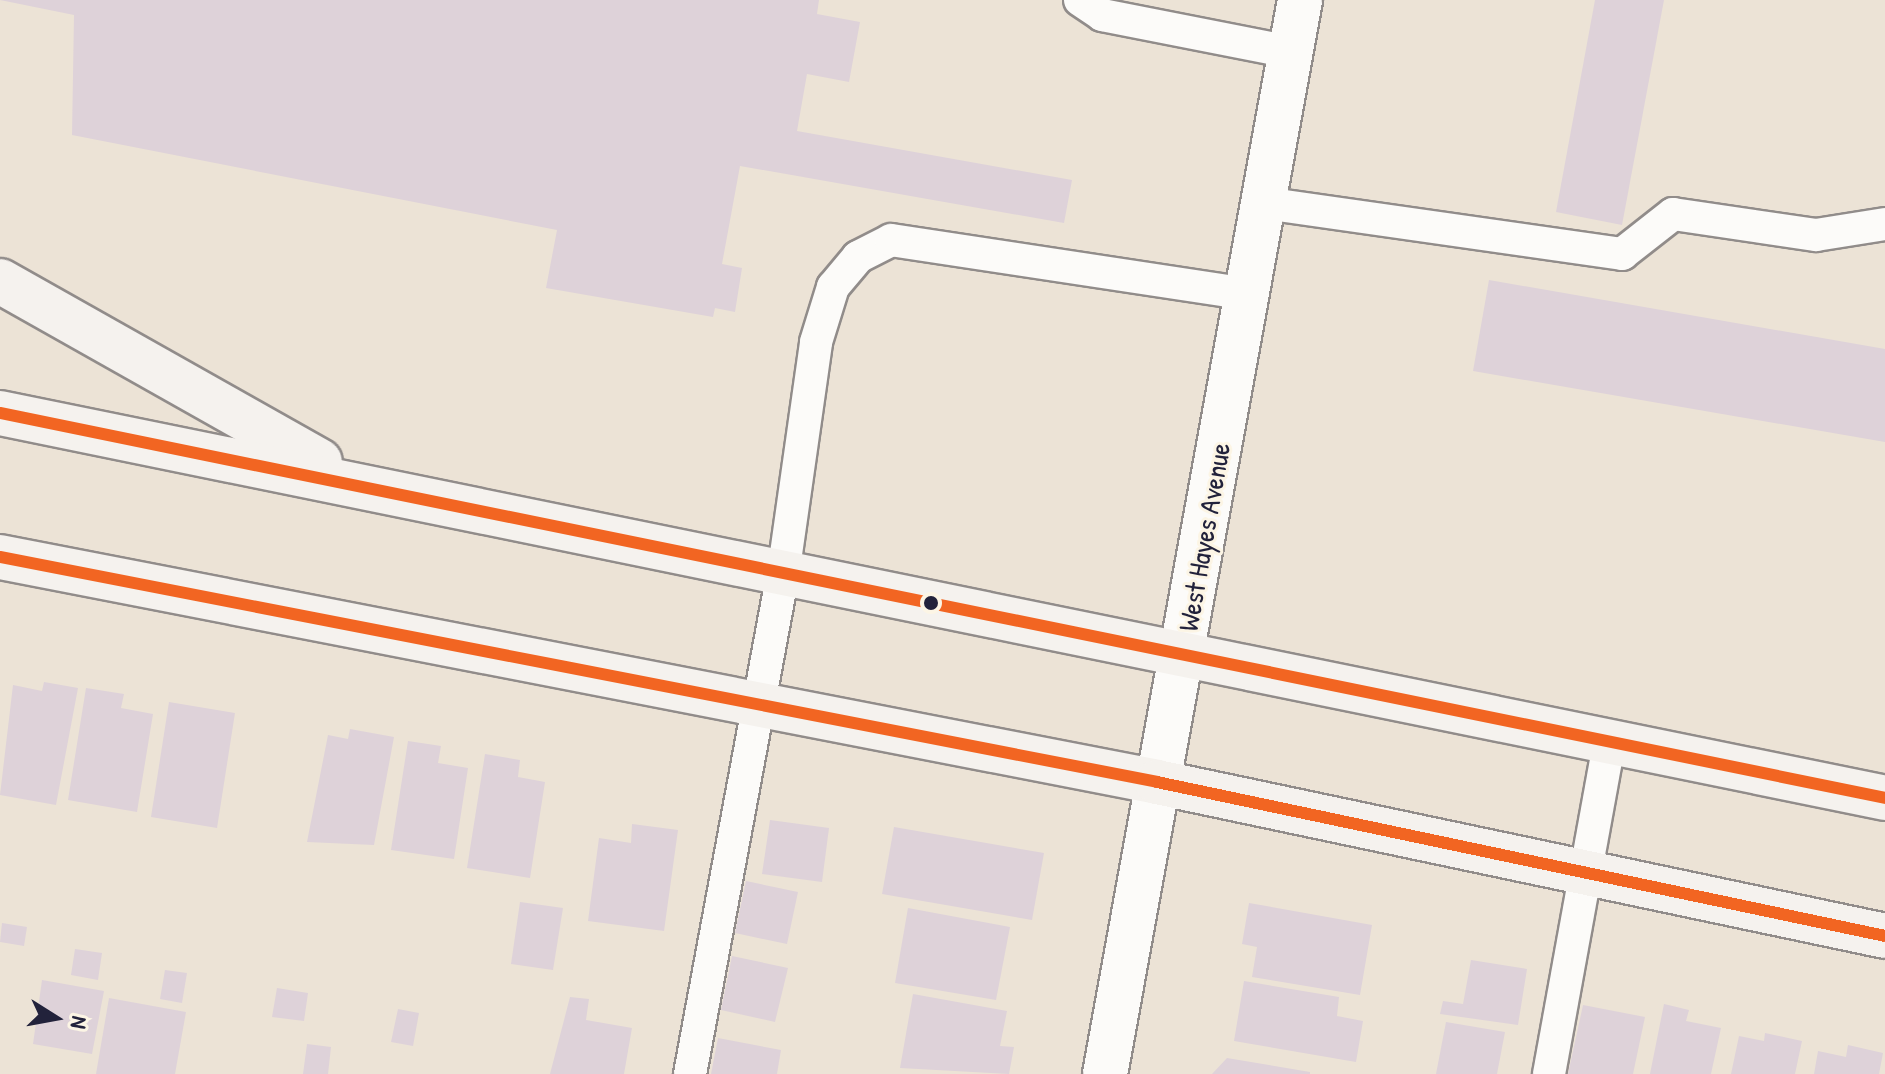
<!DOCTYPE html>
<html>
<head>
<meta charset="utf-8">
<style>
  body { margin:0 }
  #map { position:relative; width:1885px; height:1074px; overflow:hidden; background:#ece3d6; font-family:"Patrick Hand",sans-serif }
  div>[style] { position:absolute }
  .building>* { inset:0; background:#ded2d9 }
  .roads { filter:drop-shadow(2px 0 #918c8a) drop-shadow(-2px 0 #918c8a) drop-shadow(0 2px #918c8a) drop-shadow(0 -2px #918c8a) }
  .lane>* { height:32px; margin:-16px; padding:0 16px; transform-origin:16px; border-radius:16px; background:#fcfbf9 }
  .street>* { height:44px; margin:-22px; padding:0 22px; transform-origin:22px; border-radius:22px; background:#fcfbf9 }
  .secondary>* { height:44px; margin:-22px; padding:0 22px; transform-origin:22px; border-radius:22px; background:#f5f2ee }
  .bus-1>* { height:12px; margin:-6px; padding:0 6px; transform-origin:6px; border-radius:6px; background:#f26522 }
  .dots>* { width:22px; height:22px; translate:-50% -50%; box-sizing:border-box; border:4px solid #fcf5e5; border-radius:50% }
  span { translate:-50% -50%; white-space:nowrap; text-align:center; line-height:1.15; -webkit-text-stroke:6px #fcf5e5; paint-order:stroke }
  .street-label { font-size:28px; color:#22223b }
  .north { position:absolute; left:16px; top:978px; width:80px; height:80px; -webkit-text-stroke:6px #fcf5e5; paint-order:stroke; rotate:101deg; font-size:22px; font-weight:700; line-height:32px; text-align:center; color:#22223b }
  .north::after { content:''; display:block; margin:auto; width:28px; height:36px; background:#22223b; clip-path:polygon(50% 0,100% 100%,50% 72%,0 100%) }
</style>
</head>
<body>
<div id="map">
  <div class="building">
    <div style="clip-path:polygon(0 0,819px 0,817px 14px,860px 22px,849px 82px,807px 74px,797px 131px,1072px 180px,1064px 223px,740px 166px,722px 264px,742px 268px,735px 312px,715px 308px,713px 317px,546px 288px,557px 230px,72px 135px,74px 15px)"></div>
    <div style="clip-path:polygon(1595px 0,1664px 0,1622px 225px,1556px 212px)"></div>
    <div style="clip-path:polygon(1489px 280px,1885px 349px,1885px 442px,1473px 371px)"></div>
    <div style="clip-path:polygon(44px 682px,78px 688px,56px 805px,0 795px,13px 685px,42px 691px)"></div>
    <div style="clip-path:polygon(86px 688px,124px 694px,121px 708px,153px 714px,137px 812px,68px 800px)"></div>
    <div style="clip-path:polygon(169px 702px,235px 713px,217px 828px,151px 817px)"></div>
    <div style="clip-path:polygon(350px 729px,394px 737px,374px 845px,307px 842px,328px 735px,348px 739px)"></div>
    <div style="clip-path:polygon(408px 741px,441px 746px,438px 763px,468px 768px,454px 859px,391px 850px)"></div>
    <div style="clip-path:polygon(485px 754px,520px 760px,518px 777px,545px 782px,530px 878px,467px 868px)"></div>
    <div style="clip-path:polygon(770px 820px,829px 828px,822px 882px,762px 874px)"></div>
    <div style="clip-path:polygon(632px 824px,678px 830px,664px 931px,588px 921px,599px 838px,631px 843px)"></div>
    <div style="clip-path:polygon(894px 827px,1044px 853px,1032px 920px,882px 894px)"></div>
    <div style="clip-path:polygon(746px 881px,798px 892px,787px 944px,735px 933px)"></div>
    <div style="clip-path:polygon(520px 902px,563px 908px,553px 970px,511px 964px)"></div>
    <div style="clip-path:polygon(1249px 903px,1372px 925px,1360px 995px,1252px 977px,1257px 947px,1242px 944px)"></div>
    <div style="clip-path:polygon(908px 908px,1010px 927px,996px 1000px,895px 983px)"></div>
    <div style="clip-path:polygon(2px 923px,27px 927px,24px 946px,0 942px)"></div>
    <div style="clip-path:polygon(75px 949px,102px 953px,98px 980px,71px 975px)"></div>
    <div style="clip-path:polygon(732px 956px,788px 968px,775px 1022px,721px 1010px)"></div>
    <div style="clip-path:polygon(1471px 960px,1527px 969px,1518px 1025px,1440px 1014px,1443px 1001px,1463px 1004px)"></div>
    <div style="clip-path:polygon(165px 970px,187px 973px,182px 1003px,160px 999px)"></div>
    <div style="clip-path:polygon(42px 980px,104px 991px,92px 1054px,33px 1044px)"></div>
    <div style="clip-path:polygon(1244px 981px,1339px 997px,1337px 1016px,1363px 1021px,1356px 1062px,1234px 1041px)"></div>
    <div style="clip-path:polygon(277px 988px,308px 993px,304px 1021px,272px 1017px)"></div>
    <div style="clip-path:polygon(913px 994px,1007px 1011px,1000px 1046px,1014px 1047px,1009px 1074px,900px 1068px)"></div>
    <div style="clip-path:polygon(570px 997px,589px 999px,586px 1020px,632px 1028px,624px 1074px,550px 1074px)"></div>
    <div style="clip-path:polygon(109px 998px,186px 1012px,175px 1074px,96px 1074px)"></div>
    <div style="clip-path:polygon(1664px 1004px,1689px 1010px,1686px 1021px,1721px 1028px,1711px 1074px,1650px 1074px)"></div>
    <div style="clip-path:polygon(1583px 1005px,1645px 1017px,1633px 1074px,1568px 1074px)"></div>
    <div style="clip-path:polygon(398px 1009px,419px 1013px,413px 1046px,391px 1042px)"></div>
    <div style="clip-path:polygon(1446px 1022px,1505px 1032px,1497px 1074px,1436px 1074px)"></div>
    <div style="clip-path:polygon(1765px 1033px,1802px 1041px,1795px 1074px,1731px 1074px,1739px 1036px,1764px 1041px)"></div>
    <div style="clip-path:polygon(718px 1038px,781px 1050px,777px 1074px,711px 1074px)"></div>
    <div style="clip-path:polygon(307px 1044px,331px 1047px,328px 1074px,303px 1074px)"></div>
    <div style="clip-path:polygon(1848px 1045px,1883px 1053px,1879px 1074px,1814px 1074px,1818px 1051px,1846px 1057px)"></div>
    <div style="clip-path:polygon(1227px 1058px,1310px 1072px,1310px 1074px,1212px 1074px)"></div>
  </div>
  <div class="roads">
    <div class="lane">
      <div style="left:1080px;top:0;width:27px;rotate:34deg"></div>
      <div style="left:1102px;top:15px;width:192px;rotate:11.1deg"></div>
      <div style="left:1264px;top:203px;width:362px;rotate:8.1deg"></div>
      <div style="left:1622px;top:254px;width:65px;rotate:-38.1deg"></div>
      <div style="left:1673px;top:214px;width:145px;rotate:8.4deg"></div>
      <div style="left:1816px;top:235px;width:70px;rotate:-9.1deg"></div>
      <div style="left:690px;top:1074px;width:515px;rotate:-79.48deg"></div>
      <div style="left:784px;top:568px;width:228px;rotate:-81.9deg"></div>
      <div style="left:816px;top:342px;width:58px;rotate:-72.8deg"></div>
      <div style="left:833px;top:287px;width:39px;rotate:-50deg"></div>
      <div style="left:858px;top:257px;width:37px;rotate:-27deg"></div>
      <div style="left:891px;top:240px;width:360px;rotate:8.6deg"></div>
      <div style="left:1549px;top:1074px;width:341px;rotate:-79.7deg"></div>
    </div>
    <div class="street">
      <div style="left:1105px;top:1074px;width:1092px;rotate:-79.71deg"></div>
    </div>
    <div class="secondary">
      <div style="left:0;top:281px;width:367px;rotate:29.4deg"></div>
      <div style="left:0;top:413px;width:1924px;rotate:11.54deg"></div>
      <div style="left:0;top:557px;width:1179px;rotate:11deg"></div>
      <div style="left:1157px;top:782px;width:744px;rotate:11.94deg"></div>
    </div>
  </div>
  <div class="bus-1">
    <div style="left:0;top:413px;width:1924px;rotate:11.54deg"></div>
    <div style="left:0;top:557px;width:1179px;rotate:11deg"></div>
    <div style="left:1157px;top:782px;width:744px;rotate:11.94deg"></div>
  </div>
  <div class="dots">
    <div style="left:931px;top:603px;background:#22223b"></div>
  </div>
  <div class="street-label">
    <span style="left:1204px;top:537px;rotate:-80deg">West Hayes Avenue</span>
  </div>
  <div class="north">N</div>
</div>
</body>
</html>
